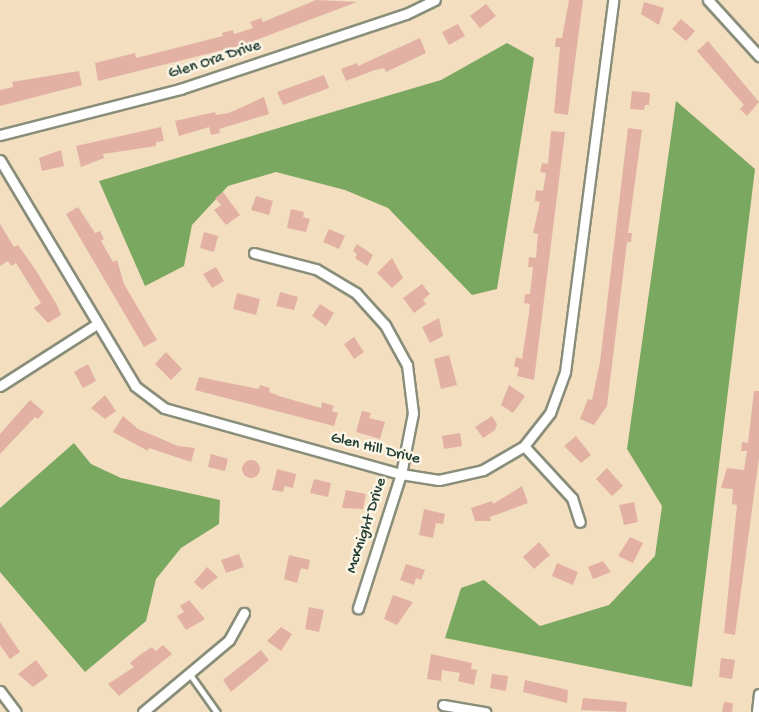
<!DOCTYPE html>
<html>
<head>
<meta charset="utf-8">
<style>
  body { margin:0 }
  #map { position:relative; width:759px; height:712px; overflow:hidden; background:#f3dec0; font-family:"Gochi Hand",sans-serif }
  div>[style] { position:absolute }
  .forest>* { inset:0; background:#7ba860 }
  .building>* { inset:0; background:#e2b1a3 }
  .round { border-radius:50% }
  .roads { filter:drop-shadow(2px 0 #898e7a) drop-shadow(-2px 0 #898e7a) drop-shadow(0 2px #898e7a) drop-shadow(0 -2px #898e7a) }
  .lane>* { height:4.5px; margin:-2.25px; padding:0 2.25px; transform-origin:2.25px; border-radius:2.25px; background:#fff }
  .street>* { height:9px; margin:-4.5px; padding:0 4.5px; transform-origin:4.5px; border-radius:4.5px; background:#fff }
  span { translate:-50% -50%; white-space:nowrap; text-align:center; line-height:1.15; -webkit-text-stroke:5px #fcf5e5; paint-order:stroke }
  .street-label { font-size:16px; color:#1f3d34 }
</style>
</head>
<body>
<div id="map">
  <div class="forest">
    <div style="clip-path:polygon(507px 43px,534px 58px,497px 289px,472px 295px,388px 208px,345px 190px,276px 172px,228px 186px,192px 225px,184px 266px,145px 286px,99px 181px,441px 80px)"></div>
    <div style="clip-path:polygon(676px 101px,755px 169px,692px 687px,445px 638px,461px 588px,484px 580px,540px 626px,609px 605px,655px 556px,662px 506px,627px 449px)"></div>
    <div style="clip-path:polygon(74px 443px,91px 464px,121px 478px,220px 500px,219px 524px,181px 548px,156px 579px,146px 621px,85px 672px,0 572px,0 508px)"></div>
  </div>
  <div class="building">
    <div style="clip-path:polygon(316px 0,357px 2px,243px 45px,98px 81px,95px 63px,135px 53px,136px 58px,223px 36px,222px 33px,233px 30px,234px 34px,253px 28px,250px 22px,261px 18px,263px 22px)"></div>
    <div style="clip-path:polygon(569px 0,583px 0,568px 115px,554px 113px,560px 47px,555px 47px,556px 38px,562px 38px)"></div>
    <div style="clip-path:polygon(644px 2px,664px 8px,659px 25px,641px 14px)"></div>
    <div style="clip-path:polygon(486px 4px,496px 16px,480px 28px,470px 16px)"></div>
    <div style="clip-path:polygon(681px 19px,695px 31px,686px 41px,672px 29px)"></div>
    <div style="clip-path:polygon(458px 24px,465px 36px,449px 45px,442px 32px)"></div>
    <div style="clip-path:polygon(420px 38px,426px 53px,386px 72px,384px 68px,375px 70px,346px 81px,341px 69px,357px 63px,358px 66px)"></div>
    <div style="clip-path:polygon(708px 41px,759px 102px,747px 116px,740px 109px,744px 105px,697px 51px)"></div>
    <div style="clip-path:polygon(79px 71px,82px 85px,0 106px,0 90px,13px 87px,12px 82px)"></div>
    <div style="clip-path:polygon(324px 75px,329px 88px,283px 105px,277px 92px)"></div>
    <div style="clip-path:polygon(632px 91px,650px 93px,649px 105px,645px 105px,644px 110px,630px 109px)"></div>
    <div style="clip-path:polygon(264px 97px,269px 114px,219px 129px,220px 133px,211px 135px,209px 127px,179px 136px,175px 121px,215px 112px,216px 115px,229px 113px)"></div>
    <div style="clip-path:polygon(161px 127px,164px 141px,156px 142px,156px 146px,103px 154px,104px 158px,81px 167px,76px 146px)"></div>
    <div style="clip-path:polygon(628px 128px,642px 130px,628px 233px,632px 233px,631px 242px,627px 242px,607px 406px,594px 425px,580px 419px,588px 399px,592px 400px,600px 362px)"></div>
    <div style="clip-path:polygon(551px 131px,565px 132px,534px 380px,517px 376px,519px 368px,514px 366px,516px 357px,522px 359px,529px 313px,530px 304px,524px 303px,525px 294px,530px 294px,533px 267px,528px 267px,529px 257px,536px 258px,538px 234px,533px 233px,540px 202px,535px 201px,536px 190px,543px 191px,546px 173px,540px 172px,542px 163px,548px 164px)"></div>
    <div style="clip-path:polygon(61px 150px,64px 166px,42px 171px,39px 158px)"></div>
    <div style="clip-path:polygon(223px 192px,240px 215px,226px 225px,214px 210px,221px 205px,215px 198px)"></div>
    <div style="clip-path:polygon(256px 196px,273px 201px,269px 215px,251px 210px)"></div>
    <div style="clip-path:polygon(78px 207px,95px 233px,100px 231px,104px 239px,101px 241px,113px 262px,117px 260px,124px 284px,157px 340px,144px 347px,66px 214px)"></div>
    <div style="clip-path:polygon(291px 209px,304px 212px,303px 217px,310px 219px,306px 232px,287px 228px)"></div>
    <div style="clip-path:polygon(0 224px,14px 247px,18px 245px,35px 269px,57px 305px,61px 315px,48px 323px,34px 308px,41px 303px,16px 263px,11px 266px,8px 261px,0 266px)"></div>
    <div style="clip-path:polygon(329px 229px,345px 236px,339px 249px,323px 242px)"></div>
    <div style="clip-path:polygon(204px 232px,218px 236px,214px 252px,200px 248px)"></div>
    <div style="clip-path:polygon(357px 244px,373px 255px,367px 266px,355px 258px,357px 254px,353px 251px)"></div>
    <div style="clip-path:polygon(392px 258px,403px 278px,392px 288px,377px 273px)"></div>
    <div style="clip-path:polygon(216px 267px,224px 281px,212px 288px,203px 274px)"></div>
    <div style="clip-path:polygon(422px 284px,430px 294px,423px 300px,426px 304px,414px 313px,403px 298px)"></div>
    <div style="clip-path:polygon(280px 292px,298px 297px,294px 310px,276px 306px)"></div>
    <div style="clip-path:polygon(237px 293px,260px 299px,256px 315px,233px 309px)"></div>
    <div style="clip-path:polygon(320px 304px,334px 313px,326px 326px,312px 316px)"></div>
    <div style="clip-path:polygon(439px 318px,443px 336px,430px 343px,422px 327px)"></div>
    <div style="clip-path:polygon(354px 337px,364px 352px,354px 359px,344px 344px)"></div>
    <div style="clip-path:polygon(166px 352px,182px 369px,171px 380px,155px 364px)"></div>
    <div style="clip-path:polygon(449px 355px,457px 385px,441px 389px,434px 359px)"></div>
    <div style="clip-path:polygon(88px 364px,96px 381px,83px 388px,74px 372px)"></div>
    <div style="clip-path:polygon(199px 377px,259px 389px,260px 385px,270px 388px,269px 392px,279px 396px,321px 408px,322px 402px,334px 406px,332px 411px,338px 413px,334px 426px,195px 390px)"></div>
    <div style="clip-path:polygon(509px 385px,525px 396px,513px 413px,501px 405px)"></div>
    <div style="clip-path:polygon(754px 391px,759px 391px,759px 458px,735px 635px,724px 633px,737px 505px,732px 504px,733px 489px,721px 488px,727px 468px,744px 470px,747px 451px,741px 451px,742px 442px,748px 443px)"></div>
    <div style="clip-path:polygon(105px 395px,116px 411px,105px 419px,91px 408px)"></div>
    <div style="clip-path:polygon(30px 400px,44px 412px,38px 419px,35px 417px,0 454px,0 434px)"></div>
    <div style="clip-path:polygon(362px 411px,371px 413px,369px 418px,385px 422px,380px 439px,356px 432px)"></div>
    <div style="clip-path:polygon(123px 416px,138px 429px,178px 446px,195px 448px,191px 462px,149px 448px,148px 451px,113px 432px)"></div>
    <div style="clip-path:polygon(492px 416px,497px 424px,495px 430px,483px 438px,475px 427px)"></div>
    <div style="clip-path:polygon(460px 433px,462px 446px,444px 449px,442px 436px)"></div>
    <div style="clip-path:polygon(576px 436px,591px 455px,581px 463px,564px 446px)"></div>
    <div style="clip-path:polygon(211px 454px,228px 459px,225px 471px,208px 467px)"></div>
    <div class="round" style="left:242px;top:460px;width:18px;height:18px"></div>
    <div style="clip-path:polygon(607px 468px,623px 486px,612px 496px,596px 479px)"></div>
    <div style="clip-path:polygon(277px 469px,296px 474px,293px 488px,285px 486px,283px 492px,272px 490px)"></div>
    <div style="clip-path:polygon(314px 479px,331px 483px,328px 497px,310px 493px)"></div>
    <div style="clip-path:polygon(522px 486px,528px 503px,490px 517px,491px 521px,475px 521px,471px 508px,492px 501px,493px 504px)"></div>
    <div style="clip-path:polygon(346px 490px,366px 494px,363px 509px,342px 508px)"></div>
    <div style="clip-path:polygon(634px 502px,638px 522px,624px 525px,619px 505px)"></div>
    <div style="clip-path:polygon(424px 509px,445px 514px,443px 524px,436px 523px,433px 538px,419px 535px)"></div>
    <div style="clip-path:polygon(630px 537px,643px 543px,633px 563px,618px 556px)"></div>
    <div style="clip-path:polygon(539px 542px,550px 555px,534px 569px,523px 557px)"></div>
    <div style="clip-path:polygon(239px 554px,244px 567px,226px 573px,221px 560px)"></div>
    <div style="clip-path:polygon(289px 555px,310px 560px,308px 570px,301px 568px,297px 583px,284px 579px)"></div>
    <div style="clip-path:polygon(603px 561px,611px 572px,593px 579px,588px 567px)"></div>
    <div style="clip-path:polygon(557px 563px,578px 572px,573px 585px,552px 576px)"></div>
    <div style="clip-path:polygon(406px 564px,425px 570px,421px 580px,416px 578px,414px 585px,400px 580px)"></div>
    <div style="clip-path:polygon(207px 567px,218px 577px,202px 590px,194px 582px)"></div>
    <div style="clip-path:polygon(393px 595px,413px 602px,397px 625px,384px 619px)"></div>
    <div style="clip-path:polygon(189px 600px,205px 619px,186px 630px,177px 616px,184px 612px,180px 606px)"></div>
    <div style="clip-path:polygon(309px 607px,324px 610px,319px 632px,305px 629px)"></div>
    <div style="clip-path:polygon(0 622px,20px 652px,10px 659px,0 645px)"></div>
    <div style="clip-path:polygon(281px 627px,292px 634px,281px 651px,267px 641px)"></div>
    <div style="clip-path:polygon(163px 645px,172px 654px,119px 696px,108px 684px,134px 667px,130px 663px,141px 654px,152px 647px,156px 651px)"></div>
    <div style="clip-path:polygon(261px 650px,269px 660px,231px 692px,223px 680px)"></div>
    <div style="clip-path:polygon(431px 654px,472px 663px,471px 669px,477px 670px,474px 685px,458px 681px,460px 673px,442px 670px,441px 681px,427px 679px)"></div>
    <div style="clip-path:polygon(721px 658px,735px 660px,732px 679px,719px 677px)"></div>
    <div style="clip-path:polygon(36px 660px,48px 676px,33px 687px,18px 674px)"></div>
    <div style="clip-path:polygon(492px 674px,508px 676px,506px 691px,490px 688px)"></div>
    <div style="clip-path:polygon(525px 680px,568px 690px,567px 703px,523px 692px)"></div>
    <div style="clip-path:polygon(583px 698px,627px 702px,626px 712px,581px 710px)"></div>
    <div style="clip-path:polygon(724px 702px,733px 703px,732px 712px,722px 712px)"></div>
  </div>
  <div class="roads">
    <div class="lane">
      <div style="left:190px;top:674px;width:47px;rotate:54.6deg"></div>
    </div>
    <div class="street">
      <div style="left:708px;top:0;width:76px;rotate:47.7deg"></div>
      <div style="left:0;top:135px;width:186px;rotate:-14.3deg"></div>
      <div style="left:180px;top:89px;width:238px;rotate:-18.4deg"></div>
      <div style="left:406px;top:14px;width:32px;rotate:-26deg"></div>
      <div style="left:0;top:160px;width:263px;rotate:59.1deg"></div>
      <div style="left:135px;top:386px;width:36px;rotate:37deg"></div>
      <div style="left:164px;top:408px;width:246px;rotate:15.6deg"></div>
      <div style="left:401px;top:474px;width:38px;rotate:9deg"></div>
      <div style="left:439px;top:480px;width:45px;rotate:-12.8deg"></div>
      <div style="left:483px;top:470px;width:48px;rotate:-30.3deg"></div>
      <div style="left:524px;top:446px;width:42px;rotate:-51.8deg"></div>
      <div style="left:550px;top:413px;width:44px;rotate:-69.9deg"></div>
      <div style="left:565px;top:372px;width:375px;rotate:-82.6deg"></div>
      <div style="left:254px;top:253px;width:64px;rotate:14.5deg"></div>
      <div style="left:316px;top:269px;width:47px;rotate:31deg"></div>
      <div style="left:356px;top:293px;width:43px;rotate:47.8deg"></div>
      <div style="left:385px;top:325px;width:46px;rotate:61.2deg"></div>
      <div style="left:407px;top:365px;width:48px;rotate:82.9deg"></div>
      <div style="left:413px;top:413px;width:62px;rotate:101.1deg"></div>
      <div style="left:401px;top:474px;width:141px;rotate:107.8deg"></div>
      <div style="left:0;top:386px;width:115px;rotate:-32.6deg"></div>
      <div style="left:524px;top:446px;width:71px;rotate:47.3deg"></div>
      <div style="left:572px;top:498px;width:25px;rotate:72deg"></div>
      <div style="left:0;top:691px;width:26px;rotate:53deg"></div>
      <div style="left:443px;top:705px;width:43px;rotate:9.5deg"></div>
      <div style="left:143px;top:712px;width:112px;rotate:-39.9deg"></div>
      <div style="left:229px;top:640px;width:31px;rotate:-61deg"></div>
      <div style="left:757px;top:712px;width:18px;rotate:-84deg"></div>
    </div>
  </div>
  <div class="street-label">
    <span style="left:215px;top:61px;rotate:-18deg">Glen Ora Drive</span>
    <span style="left:375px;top:450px;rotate:14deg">Glen Hill Drive</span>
    <span style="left:368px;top:526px;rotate:-72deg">McKnight Drive</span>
  </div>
</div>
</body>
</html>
